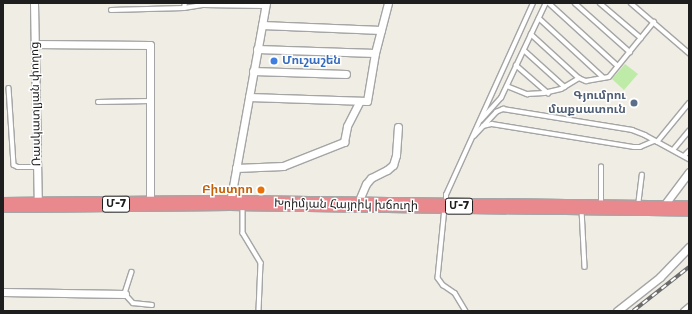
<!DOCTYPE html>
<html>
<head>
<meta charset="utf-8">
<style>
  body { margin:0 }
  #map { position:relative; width:692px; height:314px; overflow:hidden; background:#efede4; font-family:Rubik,"Noto Sans Armenian",sans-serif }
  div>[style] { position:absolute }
  .grass>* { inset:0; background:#bfeba8 }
  .roads { filter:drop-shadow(1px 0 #a5a5a5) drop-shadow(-1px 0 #a5a5a5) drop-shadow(0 1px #a5a5a5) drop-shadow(0 -1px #a5a5a5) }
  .lane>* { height:3.5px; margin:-1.75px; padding:0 1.75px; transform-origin:1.75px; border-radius:1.75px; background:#fff }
  .street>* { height:7px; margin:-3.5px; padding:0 3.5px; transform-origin:3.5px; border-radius:3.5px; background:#fff }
  .highway>* { height:14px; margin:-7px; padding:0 7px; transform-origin:7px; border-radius:7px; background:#e9898d }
  .rail>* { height:3.5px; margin-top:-1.75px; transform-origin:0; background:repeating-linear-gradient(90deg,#fff 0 6px,#6c6c6c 0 12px); box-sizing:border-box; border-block:1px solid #6c6c6c }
  .dots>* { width:11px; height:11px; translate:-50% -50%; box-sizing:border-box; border:2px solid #fff; border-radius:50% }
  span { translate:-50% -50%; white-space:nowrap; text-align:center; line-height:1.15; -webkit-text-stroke:3px #fff; paint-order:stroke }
  .shield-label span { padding:1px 3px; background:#fff; border:1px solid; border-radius:3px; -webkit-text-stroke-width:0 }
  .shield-label { font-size:11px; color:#1e1e1e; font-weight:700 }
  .shop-label { font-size:12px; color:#366cbe; font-weight:700 }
  .left { translate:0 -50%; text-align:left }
  .service-label { font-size:12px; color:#4e5e75; font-weight:700 }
  .right { translate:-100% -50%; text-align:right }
  .street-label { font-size:12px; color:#1e1e1e }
  .food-label { font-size:12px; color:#c56008; font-weight:700 }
  .frame { position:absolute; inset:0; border:4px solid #1e1e1e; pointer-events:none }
</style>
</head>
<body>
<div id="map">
  <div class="grass">
    <div style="clip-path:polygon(625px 64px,638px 74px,624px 90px,612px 79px)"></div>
  </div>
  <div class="roads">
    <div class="lane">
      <div style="left:549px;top:3px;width:93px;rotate:42.4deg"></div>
      <div style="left:575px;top:3px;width:74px;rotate:41.7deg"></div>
      <div style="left:600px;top:3px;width:54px;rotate:40.5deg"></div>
      <div style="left:631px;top:3px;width:77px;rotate:40.8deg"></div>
      <div style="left:184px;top:8px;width:20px;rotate:-9deg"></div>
      <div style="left:204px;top:5px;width:61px;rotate:0.9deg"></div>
      <div style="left:111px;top:10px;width:73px;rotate:-1.6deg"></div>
      <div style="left:184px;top:8px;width:5px;rotate:-79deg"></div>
      <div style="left:539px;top:18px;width:88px;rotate:42.7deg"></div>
      <div style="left:531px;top:34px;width:65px;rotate:42.5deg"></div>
      <div style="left:524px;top:50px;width:55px;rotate:42.1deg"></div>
      <div style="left:516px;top:65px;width:43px;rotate:41.2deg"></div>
      <div style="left:507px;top:86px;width:22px;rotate:22deg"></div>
      <div style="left:527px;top:94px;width:17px;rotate:-3deg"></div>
      <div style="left:544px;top:93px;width:17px;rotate:-13deg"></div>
      <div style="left:561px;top:89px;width:21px;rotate:-31deg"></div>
      <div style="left:579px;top:78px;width:8px;rotate:23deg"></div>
      <div style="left:586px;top:81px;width:23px;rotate:-10deg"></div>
      <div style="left:609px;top:77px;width:71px;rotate:-50.7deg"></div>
      <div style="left:9px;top:88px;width:77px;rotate:86.3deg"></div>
      <div style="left:14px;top:165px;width:4px;rotate:27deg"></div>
      <div style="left:18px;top:167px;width:19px"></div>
      <div style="left:98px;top:102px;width:52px;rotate:-1.1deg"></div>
      <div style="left:481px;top:120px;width:30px;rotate:-48deg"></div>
      <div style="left:501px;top:98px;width:105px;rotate:-64.7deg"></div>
      <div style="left:483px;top:126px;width:9px;rotate:-13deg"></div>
      <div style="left:492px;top:124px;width:144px;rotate:9.2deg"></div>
      <div style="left:634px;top:147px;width:6px"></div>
      <div style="left:640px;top:147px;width:15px;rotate:-23deg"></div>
      <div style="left:474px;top:136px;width:33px;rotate:-47deg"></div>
      <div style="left:496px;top:112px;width:8px;rotate:-23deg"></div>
      <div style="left:503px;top:109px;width:131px;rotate:9.2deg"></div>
      <div style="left:632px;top:130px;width:14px;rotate:21deg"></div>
      <div style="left:645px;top:135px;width:50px;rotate:28.6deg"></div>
      <div style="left:657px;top:142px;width:50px;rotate:-50.6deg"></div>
      <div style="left:673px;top:150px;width:25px;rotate:-50deg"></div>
      <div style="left:684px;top:156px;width:7px;rotate:-45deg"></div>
      <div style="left:446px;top:202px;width:7px;rotate:-90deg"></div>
      <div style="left:446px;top:195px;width:211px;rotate:-65.6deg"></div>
      <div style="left:243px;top:206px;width:27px;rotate:90deg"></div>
      <div style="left:243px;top:233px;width:35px;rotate:59deg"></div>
      <div style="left:261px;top:263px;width:48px;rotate:92.4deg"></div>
      <div style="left:601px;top:206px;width:39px;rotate:-90deg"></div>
      <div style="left:638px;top:206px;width:31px;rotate:-83deg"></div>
      <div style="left:445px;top:208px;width:70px;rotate:95.7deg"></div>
      <div style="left:438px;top:278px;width:9px;rotate:54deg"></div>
      <div style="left:443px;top:285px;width:14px;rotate:34deg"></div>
      <div style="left:455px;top:293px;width:21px;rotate:59deg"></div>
      <div style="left:582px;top:210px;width:57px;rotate:87deg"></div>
      <div style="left:132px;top:272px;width:23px;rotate:108deg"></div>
      <div style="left:125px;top:294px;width:12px;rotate:48deg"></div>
      <div style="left:133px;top:303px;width:19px;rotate:6deg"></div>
      <div style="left:683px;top:311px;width:8px;rotate:-40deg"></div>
    </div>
    <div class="street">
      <div style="left:34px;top:3px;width:202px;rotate:88.9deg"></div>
      <div style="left:262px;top:25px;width:119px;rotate:2.4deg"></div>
      <div style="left:34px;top:44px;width:116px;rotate:0.5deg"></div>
      <div style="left:150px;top:45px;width:159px;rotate:90deg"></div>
      <div style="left:257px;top:49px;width:118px;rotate:1.9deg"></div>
      <div style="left:253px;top:71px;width:93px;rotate:1.8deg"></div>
      <div style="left:249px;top:97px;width:118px;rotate:1.9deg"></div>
      <div style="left:367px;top:101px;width:49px;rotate:-80.5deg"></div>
      <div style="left:375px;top:53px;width:52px;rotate:-75.4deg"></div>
      <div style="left:236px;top:168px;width:47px;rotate:-2.4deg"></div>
      <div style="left:283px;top:166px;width:66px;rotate:-21.5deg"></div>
      <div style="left:344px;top:142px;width:16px;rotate:-79deg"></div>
      <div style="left:347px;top:126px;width:28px;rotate:-63deg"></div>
      <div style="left:230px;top:203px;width:203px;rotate:-79.8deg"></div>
      <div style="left:357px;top:205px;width:23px;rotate:-67deg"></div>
      <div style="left:366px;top:184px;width:8px;rotate:-50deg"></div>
      <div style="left:371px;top:178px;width:18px;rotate:-27deg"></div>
      <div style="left:387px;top:170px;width:8px;rotate:-40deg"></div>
      <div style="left:393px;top:165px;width:10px;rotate:-73deg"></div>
      <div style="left:396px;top:155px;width:28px;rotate:-86deg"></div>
      <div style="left:662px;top:208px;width:45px;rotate:-53.1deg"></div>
      <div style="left:3px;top:292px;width:122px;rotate:0.9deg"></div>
      <div style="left:617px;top:311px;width:55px;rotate:-38.3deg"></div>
      <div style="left:660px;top:277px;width:42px;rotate:-46deg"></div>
    </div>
    <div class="highway">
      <div style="left:3px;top:205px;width:227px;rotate:-0.5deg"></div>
      <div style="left:230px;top:203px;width:459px;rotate:0.7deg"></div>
    </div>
  </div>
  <div class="rail">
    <div style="left:633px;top:311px;width:71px;rotate:-38.2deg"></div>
  </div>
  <div class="dots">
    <div style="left:274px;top:61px;background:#3f7fe0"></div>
    <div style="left:634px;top:103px;background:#5c6f8a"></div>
    <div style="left:261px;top:190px;background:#e8710a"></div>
  </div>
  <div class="shield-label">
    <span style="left:116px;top:204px">Մ-7</span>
    <span style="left:459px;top:206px">Մ-7</span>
  </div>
  <div class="shop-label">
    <span class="left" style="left:282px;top:61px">Մուշաշեն</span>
  </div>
  <div class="service-label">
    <span class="right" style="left:626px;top:103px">Գյումրու<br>մաքսատուն</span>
  </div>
  <div class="street-label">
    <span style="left:36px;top:104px;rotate:-91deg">Ռասկատլյան փողոց</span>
    <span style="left:346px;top:205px;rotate:1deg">Խրիմյան Հայրիկ խճուղի</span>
  </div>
  <div class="food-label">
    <span class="right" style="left:253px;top:190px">Բիստրո</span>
  </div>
  <div class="frame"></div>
</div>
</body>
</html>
